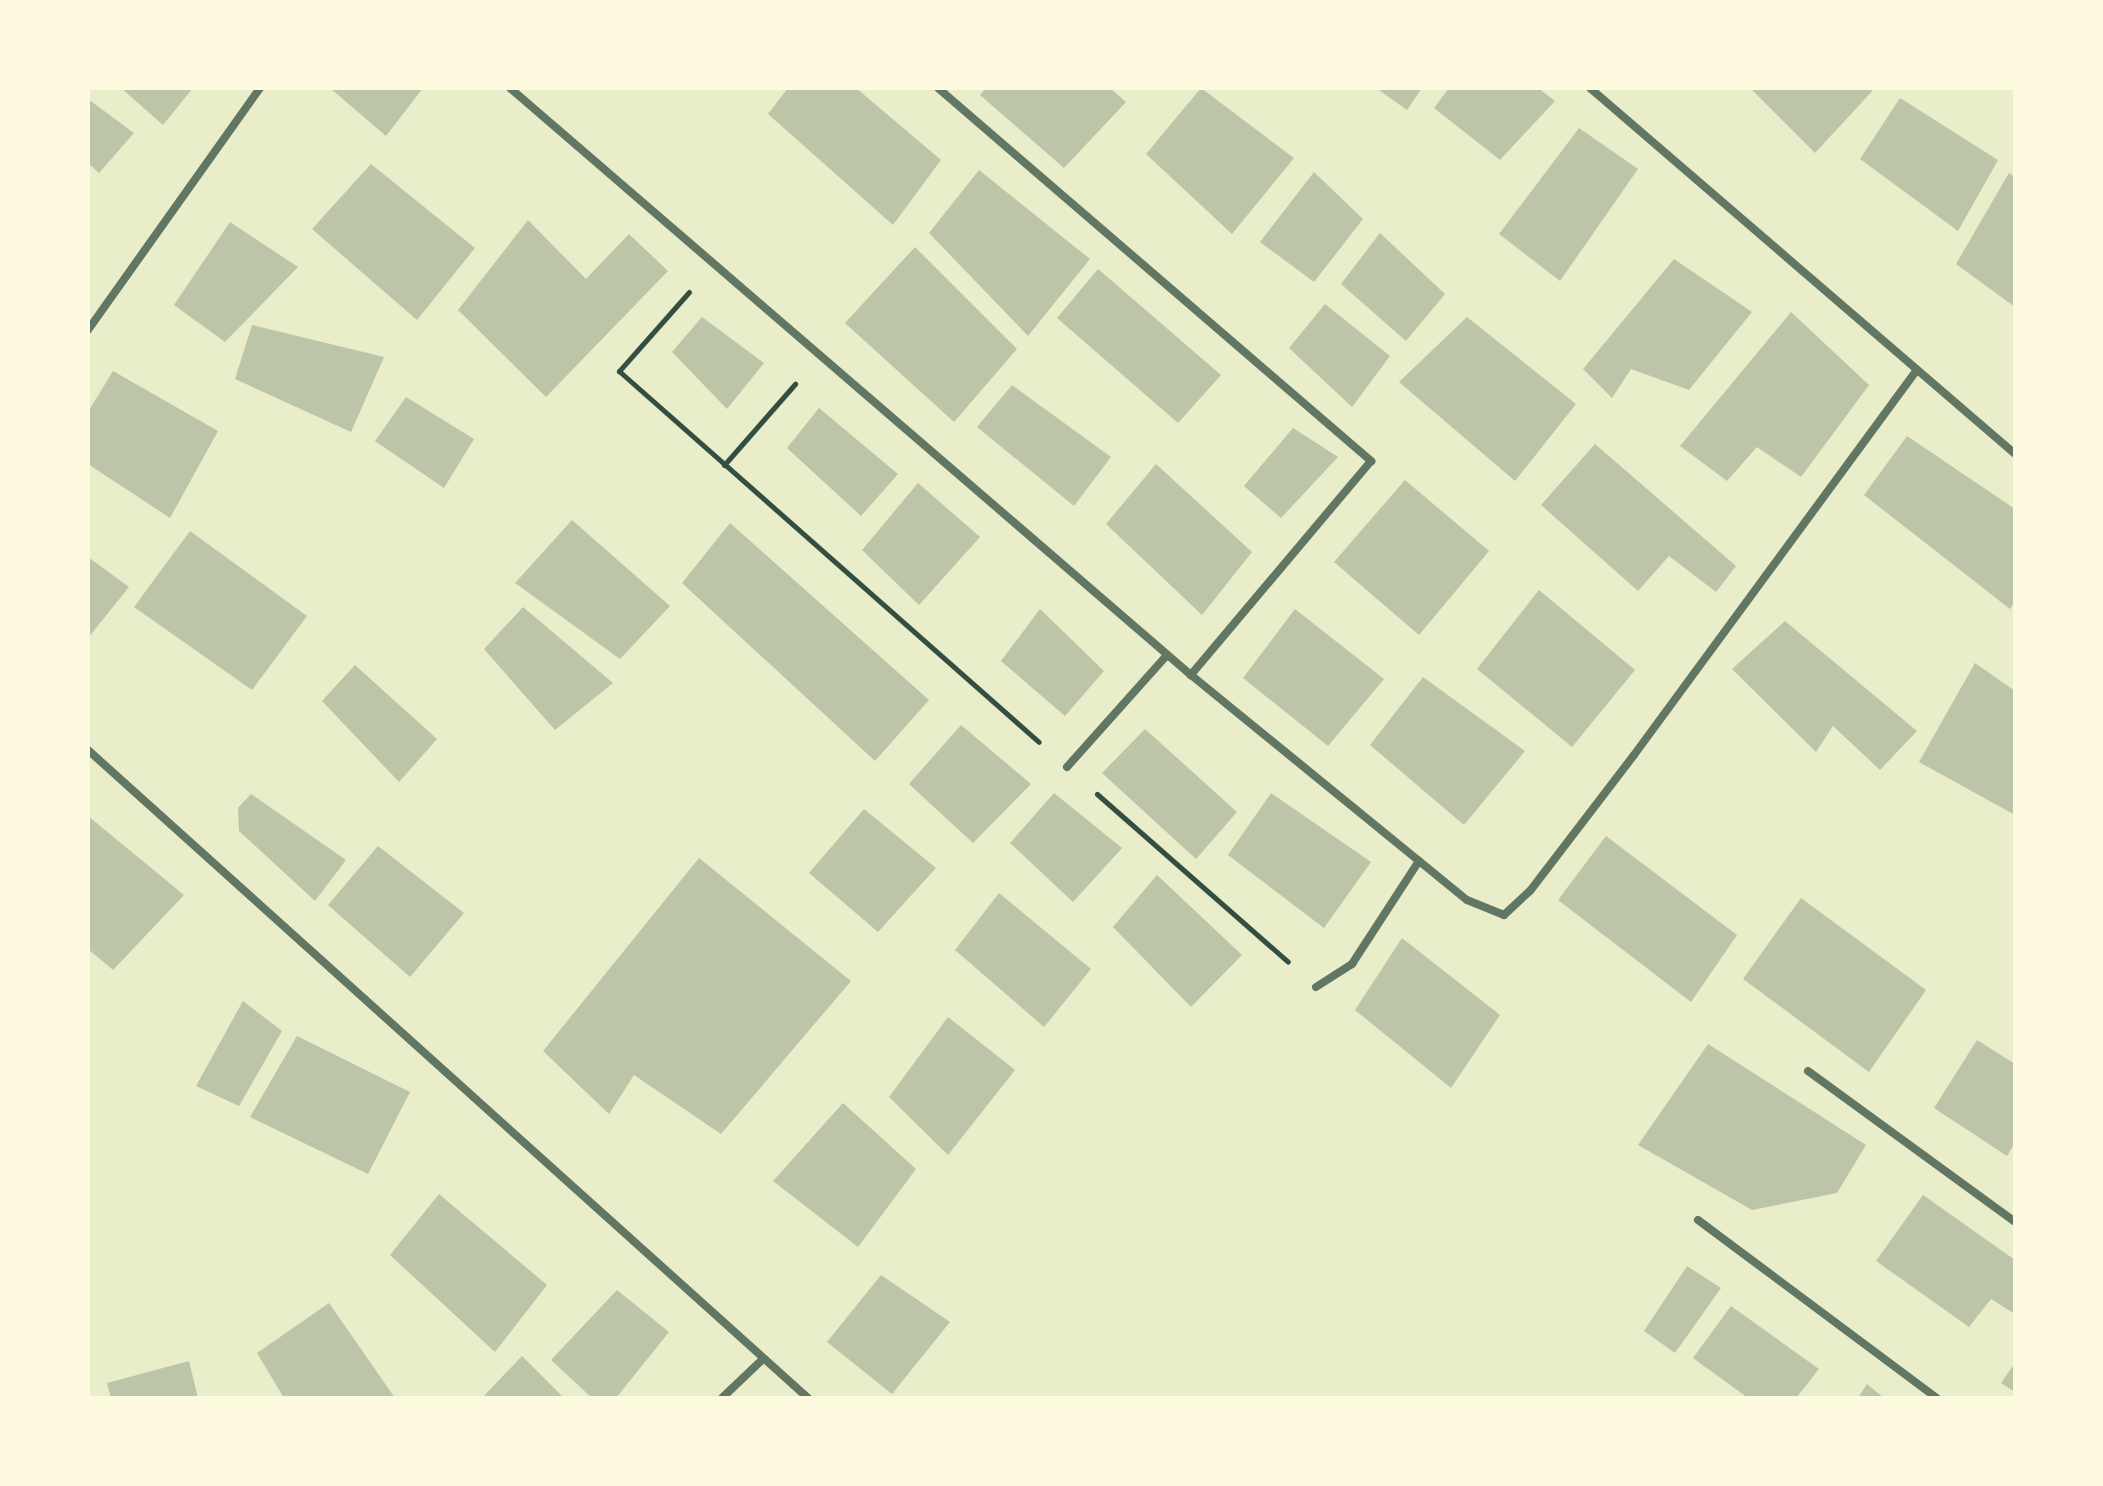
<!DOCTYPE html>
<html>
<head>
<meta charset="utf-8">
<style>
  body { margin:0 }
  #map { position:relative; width:2103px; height:1486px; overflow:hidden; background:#e9edc9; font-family:"Archivo Narrow",sans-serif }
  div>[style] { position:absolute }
  .building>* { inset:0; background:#bcc5a7 }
  .path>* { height:5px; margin:-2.5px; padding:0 2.5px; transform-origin:2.5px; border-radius:2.5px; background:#344e41 }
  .minor>* { height:8px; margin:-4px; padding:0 4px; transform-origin:4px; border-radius:4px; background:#617663 }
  span { translate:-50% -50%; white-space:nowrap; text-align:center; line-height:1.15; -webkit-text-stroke:6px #fefae0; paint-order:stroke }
  .frame { position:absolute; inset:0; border:90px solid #fefae0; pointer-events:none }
</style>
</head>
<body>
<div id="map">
  <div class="building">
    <div style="clip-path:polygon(121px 88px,193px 88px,163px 125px)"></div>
    <div style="clip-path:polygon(330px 88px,423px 88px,386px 136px)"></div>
    <div style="clip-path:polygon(788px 88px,856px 88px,941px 160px,893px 225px,768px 114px)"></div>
    <div style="clip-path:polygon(986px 88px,1110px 88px,1126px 102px,1064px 168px,980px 95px)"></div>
    <div style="clip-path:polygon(1201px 88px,1294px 158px,1232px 234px,1146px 154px)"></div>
    <div style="clip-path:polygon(1376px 88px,1422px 88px,1407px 110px)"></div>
    <div style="clip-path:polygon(1449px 88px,1538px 88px,1555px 101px,1500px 160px,1434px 108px)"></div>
    <div style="clip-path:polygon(1750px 88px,1875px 88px,1815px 153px)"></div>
    <div style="clip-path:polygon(1900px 98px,1998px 160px,1958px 231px,1860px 159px)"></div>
    <div style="clip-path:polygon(88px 99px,134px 133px,99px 173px,88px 163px)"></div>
    <div style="clip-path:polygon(1579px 128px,1638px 169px,1560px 281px,1499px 234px)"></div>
    <div style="clip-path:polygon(371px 164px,475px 248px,417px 320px,312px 229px)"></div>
    <div style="clip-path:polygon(979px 170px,1090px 259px,1028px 336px,929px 233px)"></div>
    <div style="clip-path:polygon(1314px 172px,1363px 219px,1314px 282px,1260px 242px)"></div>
    <div style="clip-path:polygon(2009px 173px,2015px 177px,2015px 307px,1956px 264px)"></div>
    <div style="clip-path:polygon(528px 220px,586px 279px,629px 234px,668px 271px,546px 397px,458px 310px)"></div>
    <div style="clip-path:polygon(230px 222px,298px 267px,225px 342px,174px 305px)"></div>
    <div style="clip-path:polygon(1380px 233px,1445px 294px,1406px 341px,1341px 284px)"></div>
    <div style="clip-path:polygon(915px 247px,1017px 349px,954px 422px,845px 323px)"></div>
    <div style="clip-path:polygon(1674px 259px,1752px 312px,1689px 390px,1631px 369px,1612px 398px,1583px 369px)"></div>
    <div style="clip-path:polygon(1098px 269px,1221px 375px,1178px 423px,1057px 318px)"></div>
    <div style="clip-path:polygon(1325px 304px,1390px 356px,1352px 407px,1289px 348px)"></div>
    <div style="clip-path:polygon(1791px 312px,1869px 385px,1801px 477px,1757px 447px,1727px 481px,1680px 446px)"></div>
    <div style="clip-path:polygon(702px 317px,764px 363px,727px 409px,672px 352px)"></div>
    <div style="clip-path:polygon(1467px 317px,1576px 404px,1515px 481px,1399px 382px)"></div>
    <div style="clip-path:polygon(252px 325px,384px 357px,351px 432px,235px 379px)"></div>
    <div style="clip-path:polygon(113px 371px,218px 431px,170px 518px,88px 464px,88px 412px)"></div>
    <div style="clip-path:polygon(1012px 385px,1111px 457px,1074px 506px,977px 427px)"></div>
    <div style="clip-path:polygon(406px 397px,474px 439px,444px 488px,375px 441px)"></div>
    <div style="clip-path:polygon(819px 408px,898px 474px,861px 516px,787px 448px)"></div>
    <div style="clip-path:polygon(1293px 428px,1338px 457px,1281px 518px,1244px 486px)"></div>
    <div style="clip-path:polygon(1907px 436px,2015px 509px,2015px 602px,2010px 609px,1864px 495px)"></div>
    <div style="clip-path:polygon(1595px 444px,1736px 566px,1716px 592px,1669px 556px,1638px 591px,1541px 505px)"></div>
    <div style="clip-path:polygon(1156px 464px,1252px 552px,1202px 615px,1106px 524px)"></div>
    <div style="clip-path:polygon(1405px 480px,1489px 551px,1419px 635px,1334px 562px)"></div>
    <div style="clip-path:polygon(918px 483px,980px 537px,919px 605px,862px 550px)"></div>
    <div style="clip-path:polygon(572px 520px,670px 606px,620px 659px,515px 583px)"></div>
    <div style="clip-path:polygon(730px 523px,929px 700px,875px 761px,682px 583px)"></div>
    <div style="clip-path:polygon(190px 531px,307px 616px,252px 690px,134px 607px)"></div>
    <div style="clip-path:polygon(88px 557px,129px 587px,88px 638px)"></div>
    <div style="clip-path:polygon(1539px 590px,1635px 670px,1572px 747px,1477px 669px)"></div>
    <div style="clip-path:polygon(523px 607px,613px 683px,555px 730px,484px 649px)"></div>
    <div style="clip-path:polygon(1040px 609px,1104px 671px,1065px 716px,1001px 661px)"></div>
    <div style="clip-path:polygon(1295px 609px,1384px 679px,1328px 746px,1243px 678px)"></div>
    <div style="clip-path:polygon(1785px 621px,1917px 731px,1880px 770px,1833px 726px,1816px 752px,1732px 669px)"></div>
    <div style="clip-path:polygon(1975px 663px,2015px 691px,2015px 815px,1919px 762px)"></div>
    <div style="clip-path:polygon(355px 665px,437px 739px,399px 782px,322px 701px)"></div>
    <div style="clip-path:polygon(1423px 677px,1525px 751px,1464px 825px,1370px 745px)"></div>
    <div style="clip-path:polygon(961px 725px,1031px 784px,973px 843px,909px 784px)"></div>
    <div style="clip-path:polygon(1145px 729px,1237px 812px,1196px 859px,1102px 773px)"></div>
    <div style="clip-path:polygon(1054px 793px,1122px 848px,1073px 902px,1010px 843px)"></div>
    <div style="clip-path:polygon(1271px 793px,1371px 862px,1324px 928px,1228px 855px)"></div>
    <div style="clip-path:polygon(251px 794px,346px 860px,315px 901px,239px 831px,238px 808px)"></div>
    <div style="clip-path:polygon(864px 809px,936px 868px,878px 932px,809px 873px)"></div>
    <div style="clip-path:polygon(88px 816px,184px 895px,113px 970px,88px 949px)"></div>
    <div style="clip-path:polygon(1606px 836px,1737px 935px,1691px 1002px,1558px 900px)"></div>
    <div style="clip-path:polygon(378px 846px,464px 913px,410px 977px,328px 905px)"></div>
    <div style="clip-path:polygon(699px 858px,851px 981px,721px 1134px,634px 1075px,609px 1114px,543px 1051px)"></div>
    <div style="clip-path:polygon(1157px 875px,1242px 955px,1191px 1007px,1113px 927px)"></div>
    <div style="clip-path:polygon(999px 893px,1091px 969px,1044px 1027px,955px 950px)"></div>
    <div style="clip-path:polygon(1801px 898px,1926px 990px,1869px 1072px,1743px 979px)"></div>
    <div style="clip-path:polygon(1402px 938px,1500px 1015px,1451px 1088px,1355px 1010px)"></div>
    <div style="clip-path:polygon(243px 1001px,282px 1031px,239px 1106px,196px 1086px)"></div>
    <div style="clip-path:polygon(948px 1017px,1015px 1070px,948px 1155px,889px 1097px)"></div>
    <div style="clip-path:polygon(297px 1036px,410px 1092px,368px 1174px,250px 1117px)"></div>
    <div style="clip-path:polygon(1977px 1040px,2015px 1064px,2015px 1143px,2007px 1156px,1934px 1108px)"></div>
    <div style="clip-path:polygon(1708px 1044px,1866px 1145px,1837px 1193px,1752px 1210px,1638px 1145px)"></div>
    <div style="clip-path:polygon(843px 1103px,916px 1169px,858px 1247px,773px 1181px)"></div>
    <div style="clip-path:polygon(439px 1194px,547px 1285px,495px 1352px,390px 1255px)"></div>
    <div style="clip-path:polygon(1923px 1195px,2015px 1260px,2015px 1314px,1991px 1299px,1969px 1327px,1876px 1261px)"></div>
    <div style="clip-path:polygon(1687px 1266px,1721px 1288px,1675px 1353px,1644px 1331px)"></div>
    <div style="clip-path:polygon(881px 1275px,950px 1322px,892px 1394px,827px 1342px)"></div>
    <div style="clip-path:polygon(617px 1290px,669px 1332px,616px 1398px,592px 1398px,551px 1360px)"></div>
    <div style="clip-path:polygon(329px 1303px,395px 1398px,284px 1398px,257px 1353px)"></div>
    <div style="clip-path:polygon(1731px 1306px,1819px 1369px,1796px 1398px,1748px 1398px,1693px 1358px)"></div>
    <div style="clip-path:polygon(522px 1356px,564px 1398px,482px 1398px)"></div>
    <div style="clip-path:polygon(189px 1361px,198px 1398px,111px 1398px,107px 1383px)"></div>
    <div style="clip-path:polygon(2015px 1363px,2015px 1392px,2001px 1383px)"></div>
    <div style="clip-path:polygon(1867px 1384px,1884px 1398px,1858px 1398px)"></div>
  </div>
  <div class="path">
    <div style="left:689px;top:292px;width:106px;rotate:131.5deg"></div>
    <div style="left:619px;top:371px;width:560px;rotate:41.46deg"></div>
    <div style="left:724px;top:465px;width:108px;rotate:-48.8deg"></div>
    <div style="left:1097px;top:794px;width:254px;rotate:41.3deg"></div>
  </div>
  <div class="minor">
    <div style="left:510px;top:88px;width:899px;rotate:40.76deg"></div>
    <div style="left:1191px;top:675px;width:356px;rotate:39.2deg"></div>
    <div style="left:1467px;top:900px;width:40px;rotate:22deg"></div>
    <div style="left:1504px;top:915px;width:35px;rotate:-43deg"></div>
    <div style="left:1530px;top:891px;width:171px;rotate:-52.6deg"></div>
    <div style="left:1634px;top:755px;width:475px;rotate:-53.7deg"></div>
    <div style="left:938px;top:88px;width:572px;rotate:40.74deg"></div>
    <div style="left:1371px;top:461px;width:280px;rotate:130.1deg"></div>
    <div style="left:1590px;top:88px;width:561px;rotate:40.73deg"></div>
    <div style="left:88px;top:330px;width:297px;rotate:-54.6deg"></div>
    <div style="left:88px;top:750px;width:969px;rotate:41.99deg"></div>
    <div style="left:1067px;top:767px;width:150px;rotate:-48.2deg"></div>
    <div style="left:1316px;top:987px;width:43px;rotate:-32.6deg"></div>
    <div style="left:1352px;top:964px;width:123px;rotate:-57deg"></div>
    <div style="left:1808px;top:1071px;width:256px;rotate:36.1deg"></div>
    <div style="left:1698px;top:1220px;width:298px;rotate:36.7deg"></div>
    <div style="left:722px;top:1398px;width:57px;rotate:-43.6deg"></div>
  </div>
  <div class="frame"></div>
</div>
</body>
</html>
